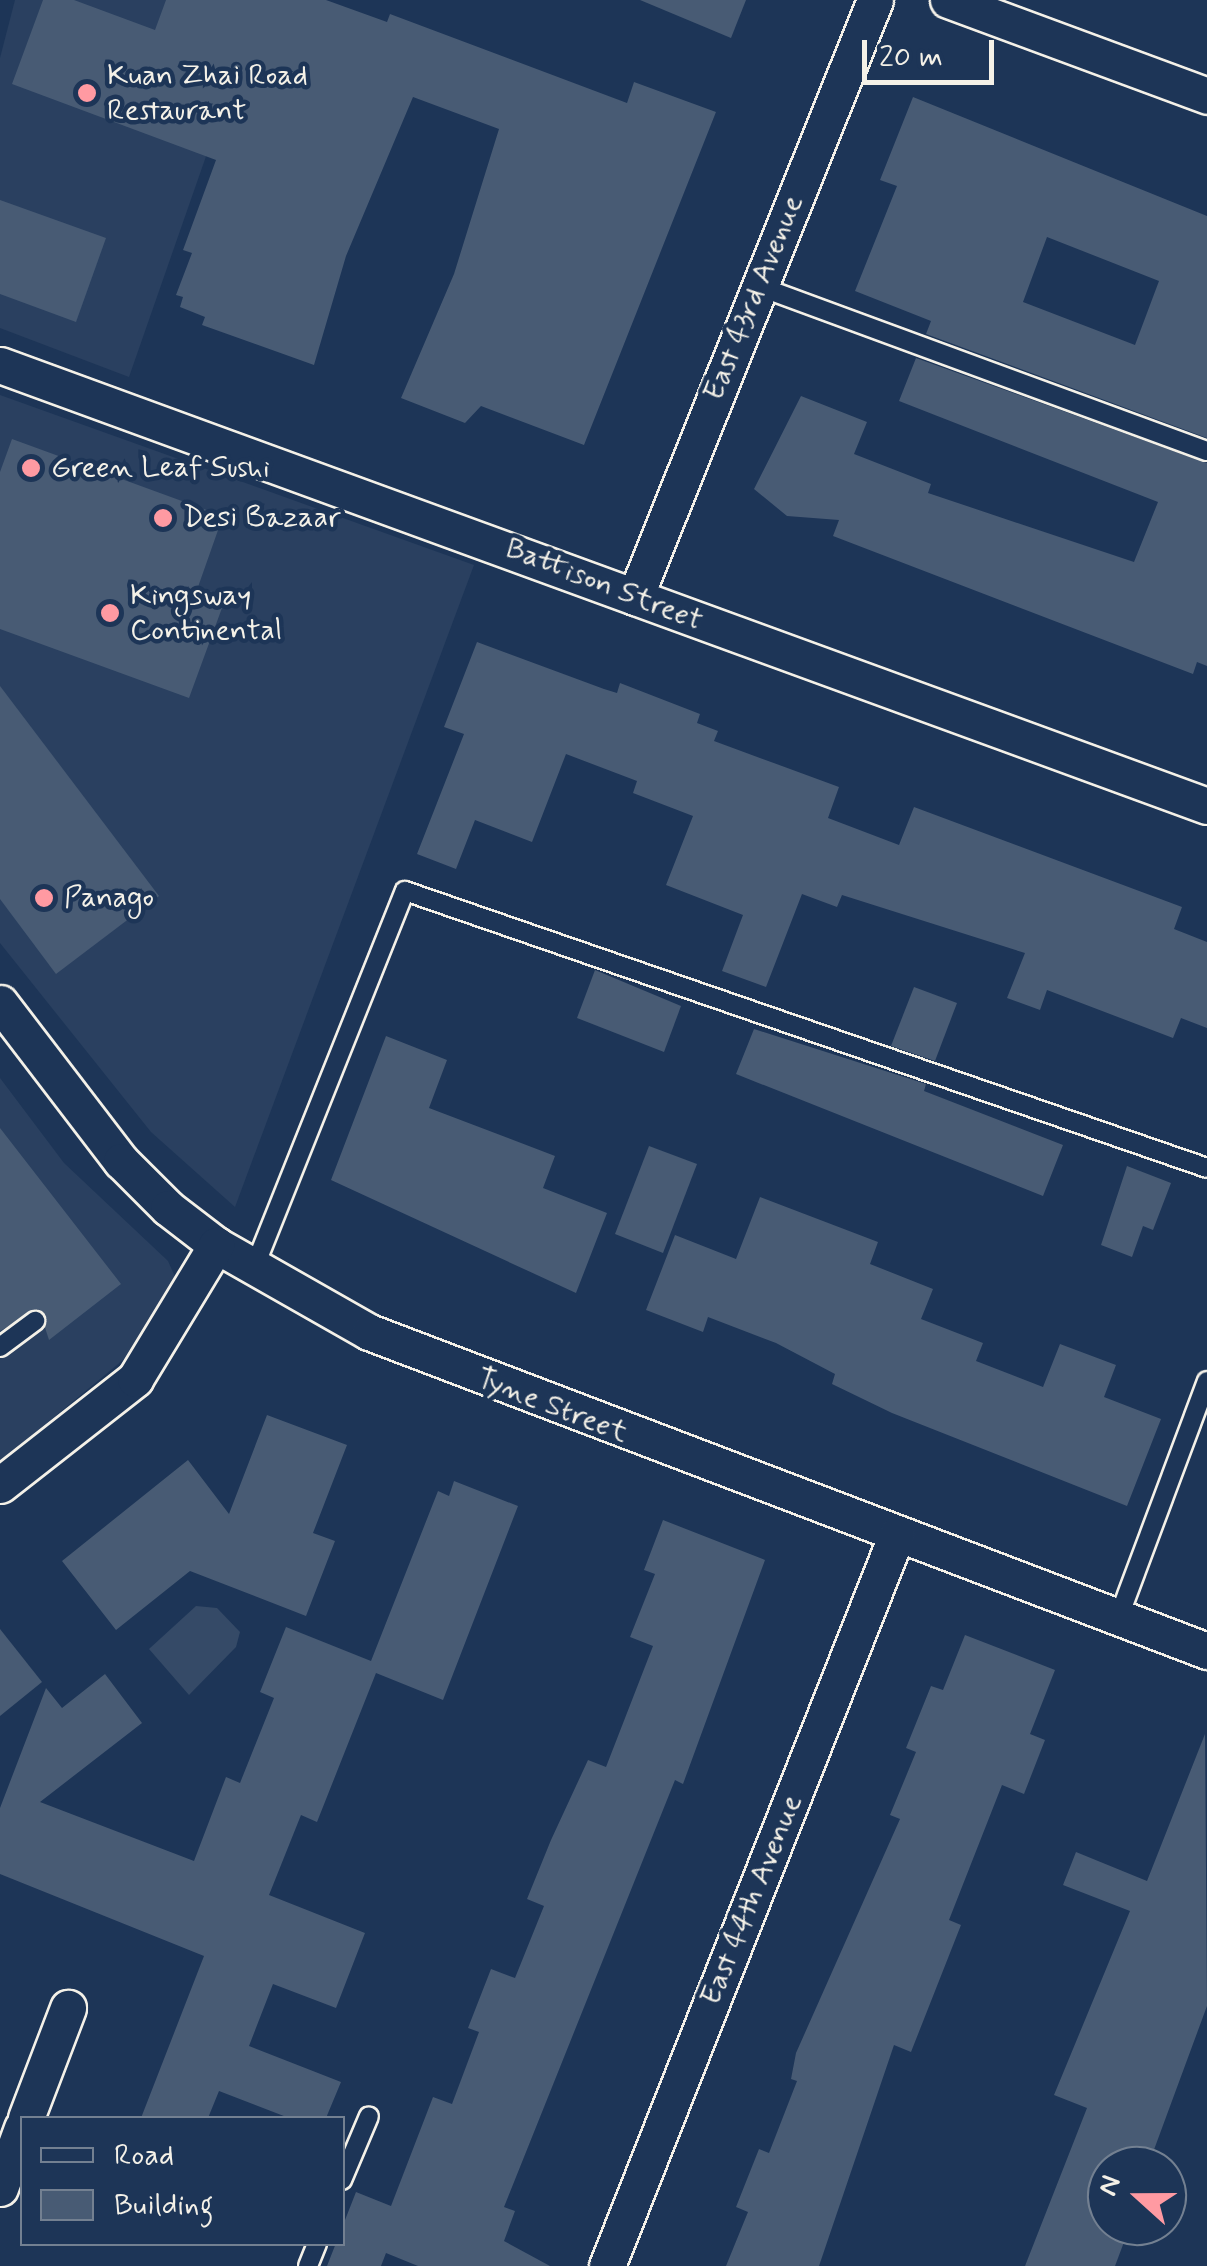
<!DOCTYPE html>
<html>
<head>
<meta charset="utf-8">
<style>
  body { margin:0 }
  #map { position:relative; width:1207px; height:2266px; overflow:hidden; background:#1d3557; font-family:Mynerve,sans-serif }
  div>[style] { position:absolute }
  .built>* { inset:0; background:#2a4060 }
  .green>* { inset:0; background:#354a67 }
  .building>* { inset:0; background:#485b74 }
  .roads { filter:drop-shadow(2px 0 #f4f1e8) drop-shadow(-2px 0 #f4f1e8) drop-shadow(0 2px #f4f1e8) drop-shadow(0 -2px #f4f1e8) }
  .service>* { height:18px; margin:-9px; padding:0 9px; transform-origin:9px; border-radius:9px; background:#1d3557 }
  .minor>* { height:35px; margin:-17.5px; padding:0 17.5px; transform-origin:17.5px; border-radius:17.5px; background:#1d3557 }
  .dots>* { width:28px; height:28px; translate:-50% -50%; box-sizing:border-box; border:5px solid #1d3557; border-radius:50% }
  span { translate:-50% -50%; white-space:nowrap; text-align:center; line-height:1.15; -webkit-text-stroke:9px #1d3557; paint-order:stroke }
  .poi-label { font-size:30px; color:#f4f1e8 }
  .left { translate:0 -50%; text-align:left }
  .street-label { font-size:30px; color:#f4f1e8 }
  .legend { position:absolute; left:20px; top:2116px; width:325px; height:130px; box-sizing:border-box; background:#1d3557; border:2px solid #738091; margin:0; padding:12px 18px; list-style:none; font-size:30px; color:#f4f1e8 }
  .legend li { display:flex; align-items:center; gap:20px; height:50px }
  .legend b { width:50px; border:2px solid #738091 }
  .north { position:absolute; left:1087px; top:2146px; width:100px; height:100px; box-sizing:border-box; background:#1d3557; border:2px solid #738091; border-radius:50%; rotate:291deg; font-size:28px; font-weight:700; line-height:40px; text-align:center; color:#f4f1e8 }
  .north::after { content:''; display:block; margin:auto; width:35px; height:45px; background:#ff9aa2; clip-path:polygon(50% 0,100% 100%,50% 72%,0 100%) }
  .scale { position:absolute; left:862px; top:40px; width:132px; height:45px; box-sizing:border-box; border:5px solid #f4f1e8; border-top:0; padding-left:12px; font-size:30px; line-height:35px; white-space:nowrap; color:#f4f1e8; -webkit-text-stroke:8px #1d3557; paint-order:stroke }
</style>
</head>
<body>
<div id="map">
  <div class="built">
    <div style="clip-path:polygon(15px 0,209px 0,241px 56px,129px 377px,0 328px,0 58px)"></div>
    <div style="clip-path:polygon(0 395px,474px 565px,235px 1207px,151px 1132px,0 943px)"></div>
    <div style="clip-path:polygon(0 1078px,64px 1163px,168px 1261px,176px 1279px,141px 1345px,0 1462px)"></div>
  </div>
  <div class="green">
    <div style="clip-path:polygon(196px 1606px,217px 1608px,240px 1632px,236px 1647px,189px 1695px,149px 1649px)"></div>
  </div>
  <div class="building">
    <div style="clip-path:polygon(43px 0,74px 0,155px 30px,166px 0,326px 0,387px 22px,390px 14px,627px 103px,634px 82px,716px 112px,584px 445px,481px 406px,465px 423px,401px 398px,454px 274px,499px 129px,413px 97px,346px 256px,314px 365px,202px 325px,205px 317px,180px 307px,183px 297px,176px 295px,192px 253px,183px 250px,216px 160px,12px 84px)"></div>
    <div style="clip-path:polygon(640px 0,746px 0,731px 38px)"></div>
    <div style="clip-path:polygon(evenodd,913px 97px,1207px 216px,1207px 438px,926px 334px,931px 321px,855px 291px,897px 186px,880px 180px,913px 97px,1047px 237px,1159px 281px,1135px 345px,1023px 302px,1047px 237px)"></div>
    <div style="clip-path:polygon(0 200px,106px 238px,76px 322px,0 294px)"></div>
    <div style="clip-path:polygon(916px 358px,1207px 463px,1207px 666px,1197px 662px,1193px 674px,833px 536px,839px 520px,787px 516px,754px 489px,801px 396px,867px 422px,854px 454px,931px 484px,928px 493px,1134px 562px,1158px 502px,899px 401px)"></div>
    <div style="clip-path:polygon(12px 439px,223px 516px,198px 587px,226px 597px,189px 698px,0 629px,0 472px)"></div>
    <div style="clip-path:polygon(477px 642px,604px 689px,617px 693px,620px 683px,700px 714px,697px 723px,718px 731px,714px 741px,839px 787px,828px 818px,899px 845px,914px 807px,1182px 907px,1174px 929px,1207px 942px,1207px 1028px,1181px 1018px,1173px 1038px,1047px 990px,1040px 1010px,1007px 998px,1025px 953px,842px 895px,837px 907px,802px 894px,766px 987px,722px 971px,743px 915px,666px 885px,693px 816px,633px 793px,637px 781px,566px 754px,532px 842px,475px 820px,456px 869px,417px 854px,464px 734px,444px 727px)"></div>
    <div style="clip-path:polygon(0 686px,159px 896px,56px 974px,0 899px)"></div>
    <div style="clip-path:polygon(595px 970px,681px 1006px,664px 1052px,577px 1018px)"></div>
    <div style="clip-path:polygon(914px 987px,957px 1003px,935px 1061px,891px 1046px)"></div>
    <div style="clip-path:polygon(754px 1029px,926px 1084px,924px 1091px,1063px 1145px,1043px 1196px,736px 1074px)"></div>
    <div style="clip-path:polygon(386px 1036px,447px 1060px,429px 1108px,555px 1156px,543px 1188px,607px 1213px,576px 1293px,331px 1180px)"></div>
    <div style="clip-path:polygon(0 1128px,121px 1284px,49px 1340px,39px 1309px,0 1331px)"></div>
    <div style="clip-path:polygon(649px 1146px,697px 1164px,663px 1253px,615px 1234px)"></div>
    <div style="clip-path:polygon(1127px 1166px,1171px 1183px,1153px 1230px,1143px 1226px,1132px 1257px,1101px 1245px)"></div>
    <div style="clip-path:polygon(760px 1197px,878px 1242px,870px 1264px,933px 1289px,921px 1319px,983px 1343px,976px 1361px,1043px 1387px,1060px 1344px,1116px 1365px,1104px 1397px,1161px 1419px,1127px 1506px,892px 1413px,832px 1384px,835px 1374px,776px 1343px,708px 1317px,703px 1332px,646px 1310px,675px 1235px,736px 1259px)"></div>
    <div style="clip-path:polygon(267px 1415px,347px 1445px,313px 1533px,335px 1541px,306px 1616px,190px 1571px,116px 1630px,62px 1561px,188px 1460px,229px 1514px)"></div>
    <div style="clip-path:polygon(454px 1481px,518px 1506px,443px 1700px,376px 1673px,317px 1822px,301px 1815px,269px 1895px,365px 1933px,336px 2008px,273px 1984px,249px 2046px,341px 2082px,326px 2118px,289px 2118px,219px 2091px,208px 2118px,141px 2118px,204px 1956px,0 1874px,0 1808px,46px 1688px,62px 1708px,105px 1674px,142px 1723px,40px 1802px,194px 1861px,226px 1777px,240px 1783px,274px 1698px,260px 1692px,286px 1627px,371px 1661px,438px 1491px,449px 1496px)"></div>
    <div style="clip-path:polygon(663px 1520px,765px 1560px,683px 1784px,675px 1780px,504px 2207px,515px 2211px,504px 2241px,550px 2266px,418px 2266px,386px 2253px,381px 2266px,327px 2266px,356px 2192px,391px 2206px,433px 2097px,452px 2104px,479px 2032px,468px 2028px,491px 1969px,515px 1978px,544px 1906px,527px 1899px,551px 1840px,588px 1760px,606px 1767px,653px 1646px,630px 1637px,655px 1574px,644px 1570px)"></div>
    <div style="clip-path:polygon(0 1629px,42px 1682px,0 1716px)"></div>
    <div style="clip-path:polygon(965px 1635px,1055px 1670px,1030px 1734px,1045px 1740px,1024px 1794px,1002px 1785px,949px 1920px,961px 1925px,911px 2052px,894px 2045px,819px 2266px,726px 2266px,748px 2212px,736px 2207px,759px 2149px,769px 2153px,797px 2081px,791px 2079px,796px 2053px,900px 1819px,890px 1815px,916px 1752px,906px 1748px,931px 1686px,943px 1690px)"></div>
    <div style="clip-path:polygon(1205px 1734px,1207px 2006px,1148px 2166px,1107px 2166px,1107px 2226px,1130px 2226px,1115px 2266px,1025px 2266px,1087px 2108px,1054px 2095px,1130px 1911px,1063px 1885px,1076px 1852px,1147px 1881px)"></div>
  </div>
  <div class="roads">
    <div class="service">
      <div style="left:758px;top:286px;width:478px;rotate:20.2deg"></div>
      <div style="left:254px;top:1268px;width:406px;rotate:-68.2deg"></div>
      <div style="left:405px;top:891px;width:848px;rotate:19.05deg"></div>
      <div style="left:0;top:1347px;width:44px;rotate:-36.6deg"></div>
      <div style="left:1118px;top:1619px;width:254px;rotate:-69.5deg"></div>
      <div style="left:342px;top:2180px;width:69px;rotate:-67.1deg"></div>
      <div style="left:308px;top:2266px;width:24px;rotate:-68deg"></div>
    </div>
    <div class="minor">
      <div style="left:948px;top:0;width:276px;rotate:20.3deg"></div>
      <div style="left:0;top:365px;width:1285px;rotate:20.07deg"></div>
      <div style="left:635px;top:597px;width:643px;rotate:-68.1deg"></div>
      <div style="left:0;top:1003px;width:199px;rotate:52.6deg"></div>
      <div style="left:121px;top:1161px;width:66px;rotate:45deg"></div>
      <div style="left:168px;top:1208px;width:61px;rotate:37.6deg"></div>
      <div style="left:216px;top:1245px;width:176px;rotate:29.6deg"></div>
      <div style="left:369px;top:1332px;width:897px;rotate:20.84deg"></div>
      <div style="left:0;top:1485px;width:172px;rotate:-38.1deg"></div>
      <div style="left:135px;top:1379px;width:157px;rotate:-58.8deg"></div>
      <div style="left:26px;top:2118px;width:118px;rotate:-69.1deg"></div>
      <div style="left:0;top:2188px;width:64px;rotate:-69.9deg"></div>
      <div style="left:607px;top:2266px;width:787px;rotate:-68.39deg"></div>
    </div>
  </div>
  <div class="dots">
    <div style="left:87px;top:93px;background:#ff9aa2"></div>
    <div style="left:31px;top:468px;background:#ff9aa2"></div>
    <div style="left:163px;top:518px;background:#ff9aa2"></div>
    <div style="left:110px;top:613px;background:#ff9aa2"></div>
    <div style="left:44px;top:898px;background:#ff9aa2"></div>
  </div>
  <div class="poi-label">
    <span class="left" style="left:107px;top:93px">Kuan Zhai Road<br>Restaurant</span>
    <span class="left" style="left:51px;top:468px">Green Leaf Sushi</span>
    <span class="left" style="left:183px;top:518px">Desi Bazaar</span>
    <span class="left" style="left:130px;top:613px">Kingsway<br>Continental</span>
    <span class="left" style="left:64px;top:898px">Panago</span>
  </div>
  <div class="street-label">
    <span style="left:754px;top:298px;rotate:-68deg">East 43rd Avenue</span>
    <span style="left:604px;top:585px;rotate:21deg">Battison Street</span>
    <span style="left:552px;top:1406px;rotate:21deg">Tyne Street</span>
    <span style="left:752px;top:1900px;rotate:-68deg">East 44th Avenue</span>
  </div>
  <ul class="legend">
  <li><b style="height:12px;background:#1d3557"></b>Road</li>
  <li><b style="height:28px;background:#485b74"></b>Building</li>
  </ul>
  <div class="north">N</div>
  <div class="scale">20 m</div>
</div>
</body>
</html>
